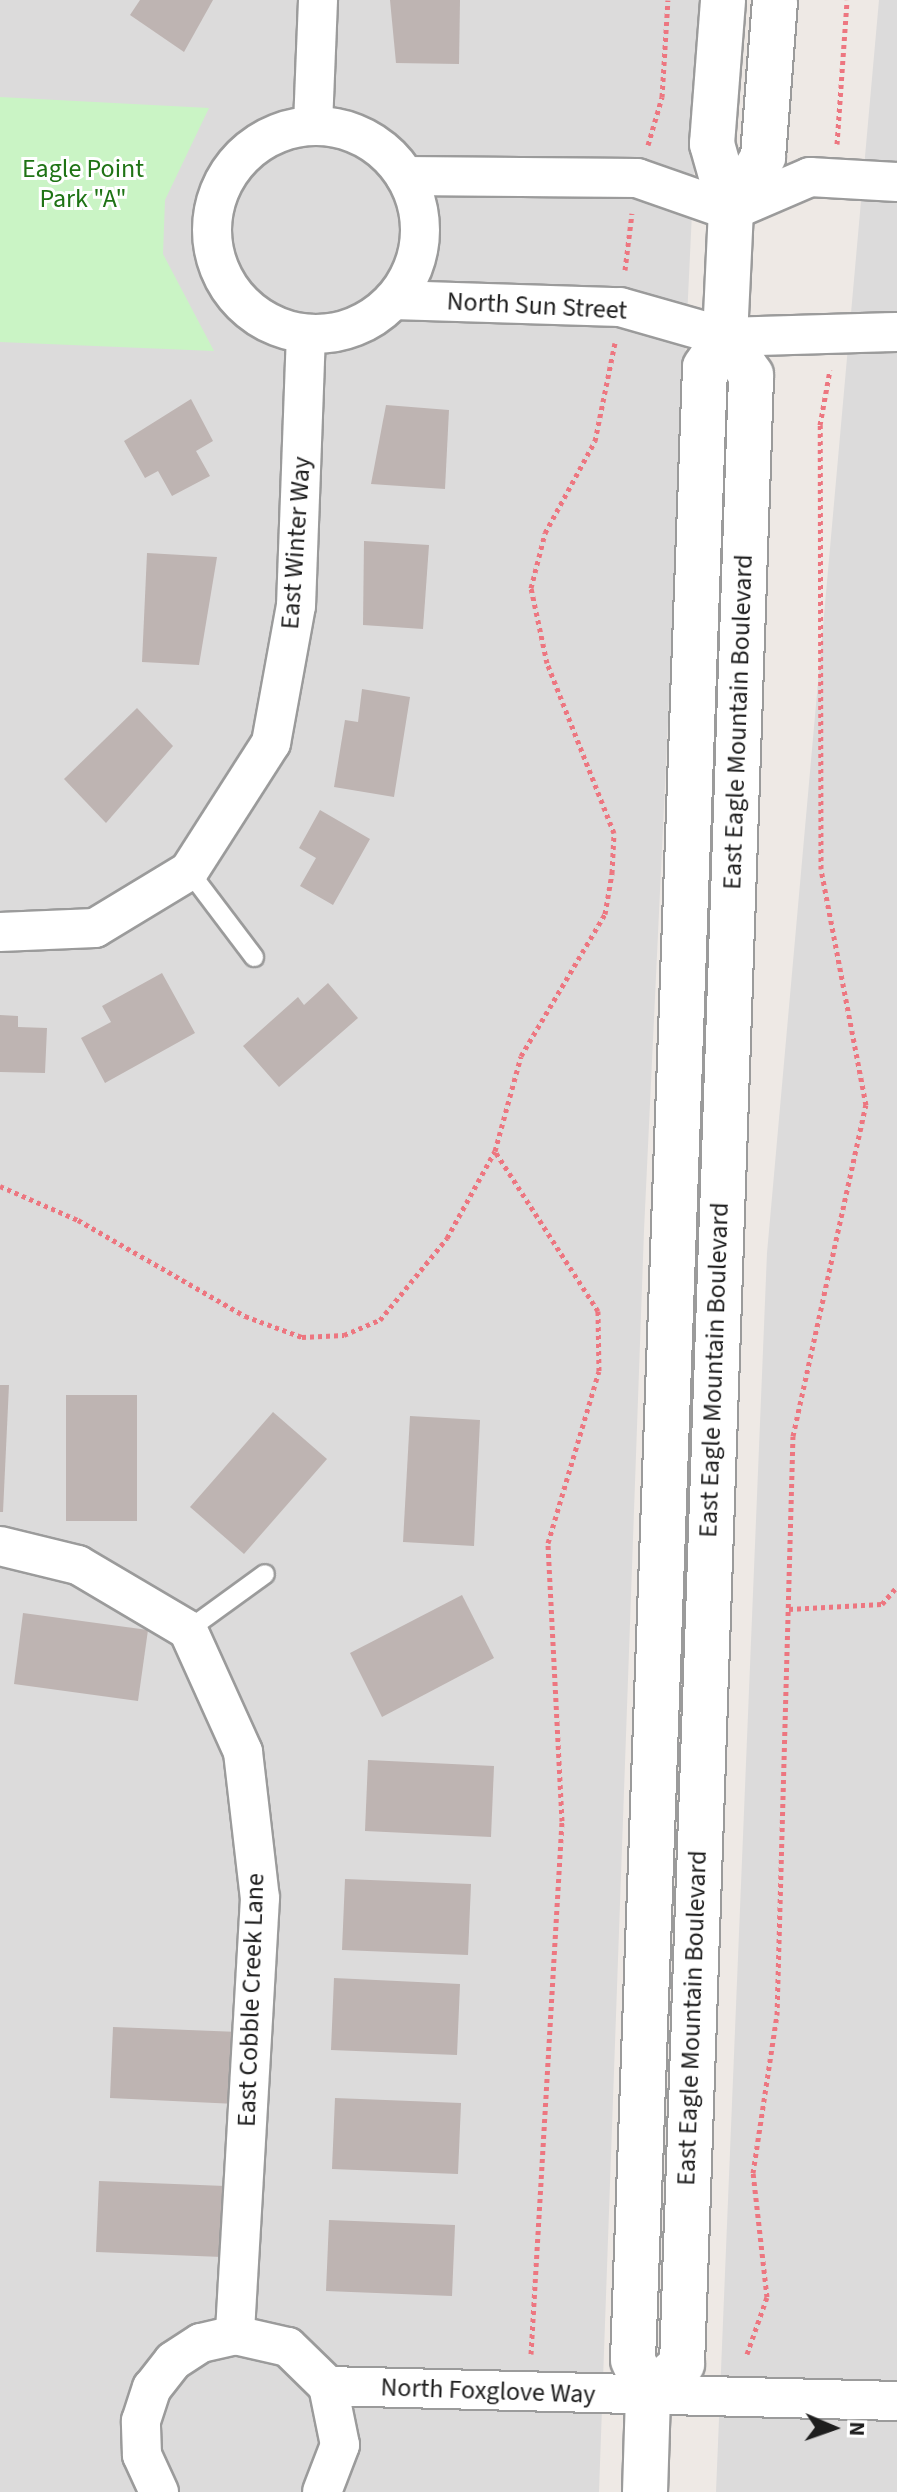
<!DOCTYPE html>
<html>
<head>
<meta charset="utf-8">
<style>
  body { margin:0 }
  #map { position:relative; width:897px; height:2492px; overflow:hidden; background:#eee9e5; font-family:"Source Sans 3",sans-serif }
  div>[style] { position:absolute }
  .residential>* { inset:0; background:#dcdbdb }
  .park>* { inset:0; background:#caf4c5 }
  .building>* { inset:0; background:#beb4b2 }
  .path>* { height:5px; margin-top:-2.5px; transform-origin:0; background:repeating-linear-gradient(90deg,#ed7680 0 4px,transparent 0 8px) }
  .roads { filter:drop-shadow(2px 0 #9b9b9b) drop-shadow(-2px 0 #9b9b9b) drop-shadow(0 2px #9b9b9b) drop-shadow(0 -2px #9b9b9b) }
  .service>* { height:18px; margin:-9px; padding:0 9px; transform-origin:9px; border-radius:9px; background:#fff }
  .minor>* { height:38px; margin:-19px; padding:0 19px; transform-origin:19px; border-radius:19px; background:#fff }
  .minor>.ring { margin:-19px; padding:0; box-sizing:content-box; background:none; border:38px solid #fff; border-radius:50% }
  .tertiary>* { height:44px; margin:-22px; padding:0 22px; transform-origin:22px; border-radius:22px; background:#fff }
  span { translate:-50% -50%; white-space:nowrap; text-align:center; line-height:1.15; -webkit-text-stroke:6px #fff; paint-order:stroke }
  .park-label { font-size:26px; color:#1f7315 }
  .street-label { font-size:26px; color:#1e1e1e }
  .north { position:absolute; left:793px; top:2388px; width:80px; height:80px; -webkit-text-stroke:6px #fff; paint-order:stroke; rotate:92deg; font-size:22px; font-weight:700; line-height:32px; text-align:center; color:#1e1e1e }
  .north::after { content:''; display:block; margin:auto; width:28px; height:36px; background:#1e1e1e; clip-path:polygon(50% 0,100% 100%,50% 72%,0 100%) }
</style>
</head>
<body>
<div id="map">
  <div class="residential">
    <div style="clip-path:polygon(0 0,702px 0,644px 1231px,599px 2492px,0 2492px)"></div>
    <div style="clip-path:polygon(879px 0,897px 0,897px 2492px,716px 2492px,767px 1253px)"></div>
  </div>
  <div class="park">
    <div style="clip-path:polygon(0 97px,209px 108px,165px 200px,163px 254px,214px 351px,0 342px)"></div>
  </div>
  <div class="building">
    <div style="clip-path:polygon(140px 0,213px 0,184px 52px,130px 15px)"></div>
    <div style="clip-path:polygon(390px 0,460px 0,459px 64px,396px 63px)"></div>
    <div style="clip-path:polygon(191px 399px,213px 441px,196px 451px,210px 476px,172px 496px,158px 471px,145px 478px,124px 441px)"></div>
    <div style="clip-path:polygon(386px 405px,449px 410px,445px 489px,371px 484px)"></div>
    <div style="clip-path:polygon(364px 541px,429px 545px,423px 629px,363px 625px)"></div>
    <div style="clip-path:polygon(147px 553px,217px 557px,199px 665px,142px 662px)"></div>
    <div style="clip-path:polygon(362px 689px,410px 697px,394px 797px,334px 787px,345px 720px,358px 722px)"></div>
    <div style="clip-path:polygon(137px 708px,173px 746px,106px 823px,64px 779px)"></div>
    <div style="clip-path:polygon(320px 810px,370px 839px,333px 905px,300px 886px,316px 858px,299px 848px)"></div>
    <div style="clip-path:polygon(162px 973px,195px 1033px,105px 1083px,81px 1038px,111px 1022px,102px 1006px)"></div>
    <div style="clip-path:polygon(328px 983px,358px 1018px,279px 1087px,243px 1046px,298px 997px,304px 1005px)"></div>
    <div style="clip-path:polygon(0 1015px,18px 1016px,18px 1027px,47px 1028px,45px 1073px,0 1072px)"></div>
    <div style="clip-path:polygon(0 1385px,9px 1385px,3px 1512px,0 1512px)"></div>
    <div style="clip-path:polygon(66px 1395px,137px 1395px,137px 1521px,66px 1521px)"></div>
    <div style="clip-path:polygon(273px 1412px,327px 1459px,244px 1554px,190px 1507px)"></div>
    <div style="clip-path:polygon(410px 1416px,480px 1420px,474px 1546px,403px 1542px)"></div>
    <div style="clip-path:polygon(462px 1595px,494px 1658px,382px 1717px,350px 1653px)"></div>
    <div style="clip-path:polygon(23px 1613px,148px 1630px,138px 1701px,14px 1684px)"></div>
    <div style="clip-path:polygon(368px 1760px,494px 1766px,491px 1837px,365px 1831px)"></div>
    <div style="clip-path:polygon(345px 1879px,471px 1884px,468px 1955px,342px 1950px)"></div>
    <div style="clip-path:polygon(334px 1978px,460px 1984px,457px 2055px,331px 2050px)"></div>
    <div style="clip-path:polygon(113px 2027px,239px 2032px,236px 2104px,110px 2098px)"></div>
    <div style="clip-path:polygon(335px 2098px,461px 2103px,458px 2174px,332px 2169px)"></div>
    <div style="clip-path:polygon(99px 2181px,225px 2186px,222px 2257px,96px 2252px)"></div>
    <div style="clip-path:polygon(329px 2220px,455px 2225px,452px 2296px,326px 2291px)"></div>
  </div>
  <div class="path">
    <div style="left:837px;top:144px;width:144px;rotate:-86deg"></div>
    <div style="left:648px;top:145px;width:50px;rotate:-73.7deg"></div>
    <div style="left:662px;top:97px;width:97px;rotate:-86.5deg"></div>
    <div style="left:625px;top:270px;width:57px;rotate:-83deg"></div>
    <div style="left:0;top:1186px;width:85px;rotate:23.6deg"></div>
    <div style="left:78px;top:1220px;width:193px;rotate:29.9deg"></div>
    <div style="left:245px;top:1316px;width:61px;rotate:20.2deg"></div>
    <div style="left:302px;top:1337px;width:42px;rotate:-2.7deg"></div>
    <div style="left:344px;top:1335px;width:39px;rotate:-23deg"></div>
    <div style="left:380px;top:1320px;width:106px;rotate:-50.7deg"></div>
    <div style="left:447px;top:1238px;width:99px;rotate:-61.1deg"></div>
    <div style="left:789px;top:1609px;width:93px;rotate:-3.1deg"></div>
    <div style="left:882px;top:1604px;width:23px;rotate:-49deg"></div>
    <div style="left:531px;top:2354px;width:534px;rotate:-86.67deg"></div>
    <div style="left:562px;top:1821px;width:278px;rotate:-92.9deg"></div>
    <div style="left:548px;top:1543px;width:179px;rotate:-73.5deg"></div>
    <div style="left:599px;top:1371px;width:60px;rotate:-91deg"></div>
    <div style="left:598px;top:1311px;width:190px;rotate:-122.8deg"></div>
    <div style="left:495px;top:1151px;width:98px;rotate:-74.7deg"></div>
    <div style="left:521px;top:1056px;width:165px;rotate:-59.4deg"></div>
    <div style="left:605px;top:914px;width:42px;rotate:-80.3deg"></div>
    <div style="left:612px;top:873px;width:40px;rotate:-87.1deg"></div>
    <div style="left:614px;top:833px;width:183px;rotate:-111.5deg"></div>
    <div style="left:547px;top:663px;width:77px;rotate:-102deg"></div>
    <div style="left:531px;top:588px;width:57px;rotate:-75.7deg"></div>
    <div style="left:545px;top:533px;width:105px;rotate:-61.5deg"></div>
    <div style="left:595px;top:441px;width:100px;rotate:-78.5deg"></div>
    <div style="left:747px;top:2354px;width:60px;rotate:-70.7deg"></div>
    <div style="left:767px;top:2297px;width:125px;rotate:-96.4deg"></div>
    <div style="left:753px;top:2173px;width:160px;rotate:-81.4deg"></div>
    <div style="left:777px;top:2015px;width:579px;rotate:-88.42deg"></div>
    <div style="left:793px;top:1436px;width:339px;rotate:-77.6deg"></div>
    <div style="left:866px;top:1105px;width:240px;rotate:-100.8deg"></div>
    <div style="left:821px;top:869px;width:444px;rotate:-90.1deg"></div>
    <div style="left:820px;top:425px;width:56px;rotate:-79.7deg"></div>
  </div>
  <div class="roads">
    <div class="service">
      <div style="left:189px;top:871px;width:108px;rotate:52.9deg"></div>
      <div style="left:188px;top:1630px;width:95px;rotate:-36deg"></div>
    </div>
    <div class="minor">
      <div style="left:313px;top:125px;width:125px;rotate:-87.7deg"></div>
      <div class="ring" style="left:212px;top:126px;width:170px;height:170px"></div>
      <div style="left:405px;top:176px;width:232px;rotate:0.5deg"></div>
      <div style="left:637px;top:178px;width:100px;rotate:19.3deg"></div>
      <div style="left:731px;top:211px;width:86px;rotate:-23.3deg"></div>
      <div style="left:810px;top:177px;width:87px;rotate:3.3deg"></div>
      <div style="left:393px;top:300px;width:227px;rotate:1.8deg"></div>
      <div style="left:620px;top:307px;width:109px;rotate:15.9deg"></div>
      <div style="left:725px;top:337px;width:172px;rotate:-1.7deg"></div>
      <div style="left:0;top:932px;width:95px;rotate:-2.4deg"></div>
      <div style="left:95px;top:928px;width:110px;rotate:-31.2deg"></div>
      <div style="left:189px;top:871px;width:152px;rotate:-57.4deg"></div>
      <div style="left:271px;top:743px;width:139px;rotate:-79.7deg"></div>
      <div style="left:296px;top:606px;width:272px;rotate:-87.9deg"></div>
      <div style="left:0;top:1546px;width:80px;rotate:13.7deg"></div>
      <div style="left:78px;top:1565px;width:128px;rotate:30.6deg"></div>
      <div style="left:188px;top:1630px;width:134px;rotate:65.7deg"></div>
      <div style="left:243px;top:1752px;width:147px;rotate:83.4deg"></div>
      <div style="left:260px;top:1898px;width:438px;rotate:93.3deg"></div>
      <div style="left:328px;top:2386px;width:569px;rotate:1.51deg"></div>
      <div style="left:159px;top:2492px;width:41px;rotate:-114.7deg"></div>
      <div style="left:142px;top:2455px;width:34px;rotate:-92deg"></div>
      <div style="left:141px;top:2421px;width:35px;rotate:-72deg"></div>
      <div style="left:152px;top:2388px;width:34px;rotate:-52deg"></div>
      <div style="left:173px;top:2361px;width:33px;rotate:-33deg"></div>
      <div style="left:201px;top:2343px;width:35px;rotate:-13deg"></div>
      <div style="left:235px;top:2335px;width:54px;rotate:12.8deg"></div>
      <div style="left:288px;top:2347px;width:56px;rotate:44.3deg"></div>
      <div style="left:328px;top:2386px;width:60px;rotate:78.5deg"></div>
      <div style="left:340px;top:2445px;width:50px;rotate:111deg"></div>
    </div>
    <div class="tertiary">
      <div style="left:731px;top:211px;width:63px;rotate:-59.3deg"></div>
      <div style="left:763px;top:157px;width:157px;rotate:-85.6deg"></div>
      <div style="left:648px;top:2395px;width:46px;rotate:-42.4deg"></div>
      <div style="left:682px;top:2364px;width:1990px;rotate:-88.01deg"></div>
      <div style="left:751px;top:375px;width:46px;rotate:-124.4deg"></div>
      <div style="left:645px;top:2492px;width:97px;rotate:-88.2deg"></div>
      <div style="left:648px;top:2395px;width:38px;rotate:-113deg"></div>
      <div style="left:633px;top:2360px;width:1994px;rotate:-87.93deg"></div>
      <div style="left:705px;top:367px;width:36px;rotate:-56deg"></div>
      <div style="left:725px;top:337px;width:126px;rotate:-87.3deg"></div>
      <div style="left:731px;top:211px;width:70px;rotate:-105.8deg"></div>
      <div style="left:712px;top:144px;width:144px;rotate:-85.6deg"></div>
    </div>
  </div>
  <div class="park-label">
    <span style="left:83px;top:184px">Eagle Point<br>Park "A"</span>
  </div>
  <div class="street-label">
    <span style="left:537px;top:306px;rotate:3deg">North Sun Street</span>
    <span style="left:296px;top:543px;rotate:-86deg">East Winter Way</span>
    <span style="left:738px;top:722px;rotate:-88deg">East Eagle Mountain Boulevard</span>
    <span style="left:714px;top:1370px;rotate:-88deg">East Eagle Mountain Boulevard</span>
    <span style="left:251px;top:2000px;rotate:-88deg">East Cobble Creek Lane</span>
    <span style="left:692px;top:2018px;rotate:-88deg">East Eagle Mountain Boulevard</span>
    <span style="left:488px;top:2391px;rotate:2deg">North Foxglove Way</span>
  </div>
  <div class="north">N</div>
</div>
</body>
</html>
